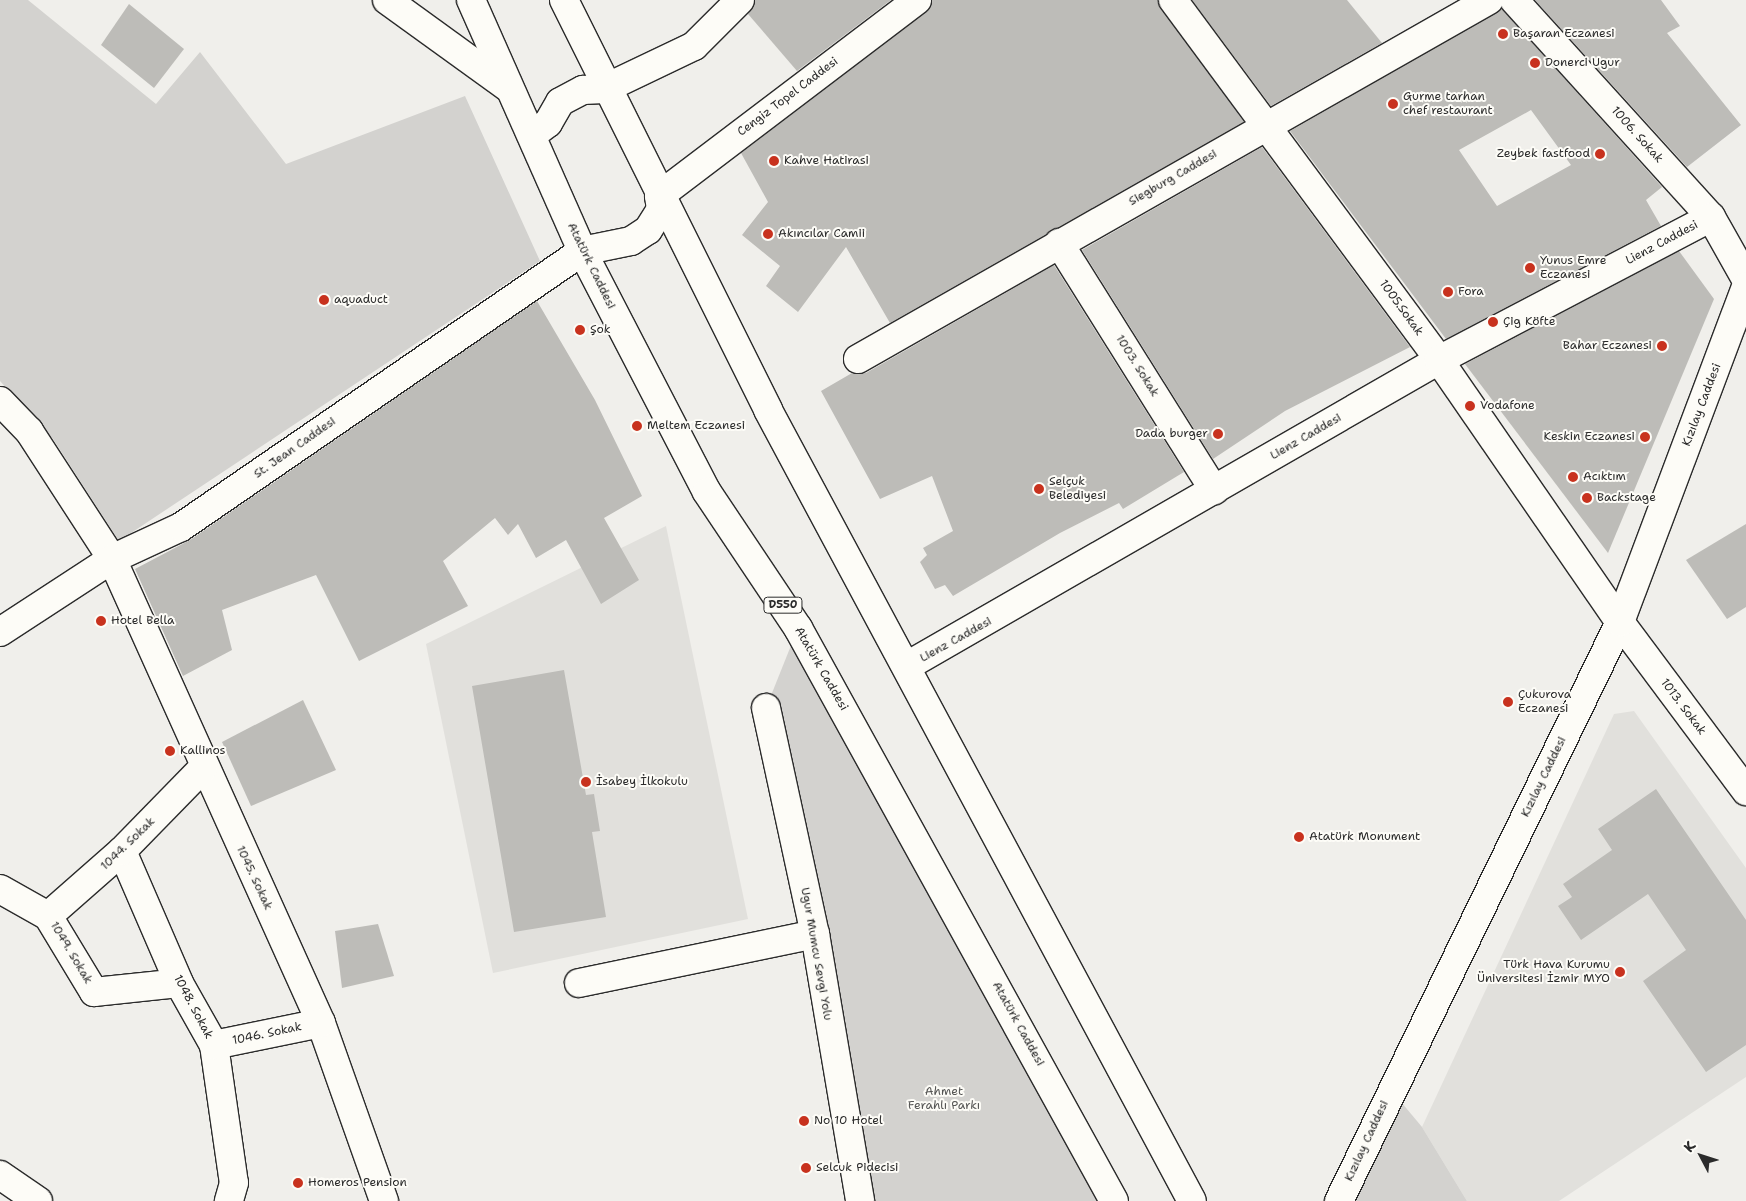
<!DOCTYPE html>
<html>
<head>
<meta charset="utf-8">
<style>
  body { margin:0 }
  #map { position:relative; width:1746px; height:1201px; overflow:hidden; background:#f0efeb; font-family:"Shantell Sans",sans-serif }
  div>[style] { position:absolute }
  .built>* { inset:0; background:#e1e0dc }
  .green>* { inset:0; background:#d3d2cf }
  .building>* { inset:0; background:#bdbcb8 }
  .roads { filter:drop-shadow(1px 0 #2b2b2b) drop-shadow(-1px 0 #2b2b2b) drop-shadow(0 1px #2b2b2b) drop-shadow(0 -1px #2b2b2b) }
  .minor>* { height:28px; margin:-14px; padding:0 14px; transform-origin:14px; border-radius:14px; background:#fdfcf7 }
  .highway>* { height:28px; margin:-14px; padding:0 14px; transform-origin:14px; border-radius:14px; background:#fdfcf7 }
  .dots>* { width:14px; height:14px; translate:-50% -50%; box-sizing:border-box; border:2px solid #fdfcf7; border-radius:50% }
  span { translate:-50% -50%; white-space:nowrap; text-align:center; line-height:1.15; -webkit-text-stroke:4px #fdfcf7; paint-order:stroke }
  .shield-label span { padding:1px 4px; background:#fdfcf7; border:1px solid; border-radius:4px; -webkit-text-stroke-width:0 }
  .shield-label { font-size:11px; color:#2b2b2b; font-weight:700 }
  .poi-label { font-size:12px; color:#2b2b2b }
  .left { translate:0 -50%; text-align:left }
  .right { translate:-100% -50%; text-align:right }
  .street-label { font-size:12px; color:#2b2b2b }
  .park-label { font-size:12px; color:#555554 }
  .north { position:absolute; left:1676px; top:1131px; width:50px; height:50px; -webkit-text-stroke:4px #fdfcf7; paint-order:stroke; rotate:310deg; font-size:14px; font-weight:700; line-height:20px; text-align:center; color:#2b2b2b }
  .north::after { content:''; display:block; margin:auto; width:18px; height:22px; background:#2b2b2b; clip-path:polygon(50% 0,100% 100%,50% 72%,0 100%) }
</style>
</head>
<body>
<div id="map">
  <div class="built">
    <div style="clip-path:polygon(666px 526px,748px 919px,493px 973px,426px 644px)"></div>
    <div style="clip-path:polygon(1634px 711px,1746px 868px,1746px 1077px,1559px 1201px,1467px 1201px,1422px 1127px,1614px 714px)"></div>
  </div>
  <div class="green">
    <div style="clip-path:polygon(0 0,28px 0,156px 104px,200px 52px,286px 164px,465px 96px,540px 261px,119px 541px,53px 439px,0 381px)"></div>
    <div style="clip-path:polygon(798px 628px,1114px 1201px,860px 1201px,766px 708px)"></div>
    <div style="clip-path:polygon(1391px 1090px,1422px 1127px,1467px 1201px,1339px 1201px)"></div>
  </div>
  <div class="building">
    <div style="clip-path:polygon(755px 0,891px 0,797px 71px,748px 14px)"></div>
    <div style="clip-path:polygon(932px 0,1158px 0,1244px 122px,890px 323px,846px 247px,798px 312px,766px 286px,780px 266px,742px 235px,768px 202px,741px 153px,926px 12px)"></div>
    <div style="clip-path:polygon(1192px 0,1347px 0,1382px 43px,1271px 106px)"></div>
    <div style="clip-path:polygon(1535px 0,1661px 0,1680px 26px,1667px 33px,1741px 125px,1687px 167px)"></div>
    <div style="clip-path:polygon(129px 4px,184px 49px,154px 88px,101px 45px)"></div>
    <div style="clip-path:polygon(evenodd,1502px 9px,1662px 187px,1646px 200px,1661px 226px,1446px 339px,1290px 131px,1502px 9px,1531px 110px,1571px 165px,1497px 206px,1459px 150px,1531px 110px)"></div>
    <div style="clip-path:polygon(1262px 147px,1410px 347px,1285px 411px,1213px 459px,1082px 250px)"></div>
    <div style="clip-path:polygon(1679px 251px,1714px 299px,1608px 553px,1465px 364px)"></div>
    <div style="clip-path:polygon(1054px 265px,1184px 472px,1123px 509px,1119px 503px,1060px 533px,953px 596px,945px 585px,935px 589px,920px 562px,927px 555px,923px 548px,953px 531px,932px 476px,880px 499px,821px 391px,852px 373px,866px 373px)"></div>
    <div style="clip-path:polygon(537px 301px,595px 400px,642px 496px,604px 518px,639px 580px,601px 604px,566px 540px,536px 558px,518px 524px,508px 535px,495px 518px,443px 561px,468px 606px,359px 661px,316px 575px,222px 610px,232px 650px,183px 676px,135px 569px,190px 540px)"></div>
    <div style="clip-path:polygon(1746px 524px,1746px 607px,1727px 619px,1686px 560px)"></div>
    <div style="clip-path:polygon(564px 670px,586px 795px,594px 794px,600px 831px,592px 832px,606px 917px,514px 932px,472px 686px)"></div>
    <div style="clip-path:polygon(303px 700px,336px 770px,251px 806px,222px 742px)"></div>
    <div style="clip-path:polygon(1656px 789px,1746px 920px,1746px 1045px,1706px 1072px,1643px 981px,1686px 950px,1648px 894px,1581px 940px,1558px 906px,1572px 897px,1563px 884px,1612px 850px,1598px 829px)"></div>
    <div style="clip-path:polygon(378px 924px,394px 976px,342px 988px,335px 931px)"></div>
  </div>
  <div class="roads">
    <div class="minor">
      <div style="left:387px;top:0;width:148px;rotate:35.9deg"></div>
      <div style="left:1173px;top:0;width:448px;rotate:53.5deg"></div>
      <div style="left:1439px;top:360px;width:318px;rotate:55.4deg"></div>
      <div style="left:1620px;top:622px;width:211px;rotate:53.3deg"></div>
      <div style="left:1514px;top:0;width:293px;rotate:47.8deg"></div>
      <div style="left:1711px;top:217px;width:71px;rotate:60.6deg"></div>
      <div style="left:604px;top:89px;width:100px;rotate:-25.5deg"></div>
      <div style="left:694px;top:46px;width:65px;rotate:-45deg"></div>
      <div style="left:659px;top:196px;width:324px;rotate:-37.2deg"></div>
      <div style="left:1059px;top:243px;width:292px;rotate:57.9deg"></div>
      <div style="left:858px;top:359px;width:726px;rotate:-29.64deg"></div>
      <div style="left:0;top:401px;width:42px;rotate:46deg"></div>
      <div style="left:29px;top:431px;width:153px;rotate:57deg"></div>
      <div style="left:112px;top:559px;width:509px;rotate:65.75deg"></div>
      <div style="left:321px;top:1023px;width:189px;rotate:70.5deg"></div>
      <div style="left:0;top:632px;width:134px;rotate:-33.1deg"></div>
      <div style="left:112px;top:559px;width:76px;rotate:-24.9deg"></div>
      <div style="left:181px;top:527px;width:487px;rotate:-34.5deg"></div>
      <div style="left:907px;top:666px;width:614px;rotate:-29.91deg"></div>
      <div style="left:1439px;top:360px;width:307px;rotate:-27.7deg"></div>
      <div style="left:766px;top:708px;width:231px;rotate:77.8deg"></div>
      <div style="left:815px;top:934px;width:271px;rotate:80.4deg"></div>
      <div style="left:122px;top:851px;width:144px;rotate:66.6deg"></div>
      <div style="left:179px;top:983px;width:71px;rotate:60.6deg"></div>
      <div style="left:214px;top:1045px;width:139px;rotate:81.8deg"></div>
      <div style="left:234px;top:1183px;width:19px;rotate:106deg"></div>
      <div style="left:0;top:889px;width:55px;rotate:29.4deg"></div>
      <div style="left:48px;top:916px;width:89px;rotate:58.8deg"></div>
      <div style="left:94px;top:992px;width:85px;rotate:-6deg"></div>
      <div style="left:48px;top:916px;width:98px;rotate:-41.3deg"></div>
      <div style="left:122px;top:851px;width:116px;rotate:-45.7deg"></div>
      <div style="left:579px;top:983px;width:241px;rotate:-11.7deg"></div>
      <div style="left:214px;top:1045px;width:109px;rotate:-11.6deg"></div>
      <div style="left:0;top:1175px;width:46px;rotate:34.4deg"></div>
      <div style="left:1339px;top:1201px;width:644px;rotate:-64.11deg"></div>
      <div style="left:1620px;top:622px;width:358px;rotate:-69.4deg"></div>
    </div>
    <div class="highway">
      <div style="left:471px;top:0;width:274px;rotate:66.1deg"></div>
      <div style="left:582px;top:251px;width:271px;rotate:62.6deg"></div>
      <div style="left:707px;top:492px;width:164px;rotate:56.2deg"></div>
      <div style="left:798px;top:628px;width:654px;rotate:61.12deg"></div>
      <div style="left:564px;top:0;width:458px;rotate:63.5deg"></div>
      <div style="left:768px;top:410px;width:897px;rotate:61.81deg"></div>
      <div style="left:532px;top:135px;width:20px;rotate:-37deg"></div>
      <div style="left:548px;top:123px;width:24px;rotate:-60deg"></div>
      <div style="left:560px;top:102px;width:26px;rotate:-28deg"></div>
      <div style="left:583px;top:90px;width:21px;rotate:-3deg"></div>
      <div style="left:582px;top:251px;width:50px;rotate:-11.5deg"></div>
      <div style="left:631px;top:241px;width:20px;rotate:-33deg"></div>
      <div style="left:648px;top:230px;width:25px;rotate:-58deg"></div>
      <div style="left:661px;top:209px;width:13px;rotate:-99deg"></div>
    </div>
  </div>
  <div class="dots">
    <div style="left:1503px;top:34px;background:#c8321e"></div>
    <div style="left:1535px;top:63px;background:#c8321e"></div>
    <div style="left:1393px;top:104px;background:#c8321e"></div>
    <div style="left:1600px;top:154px;background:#c8321e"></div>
    <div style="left:774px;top:161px;background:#c8321e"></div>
    <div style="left:768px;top:234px;background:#c8321e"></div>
    <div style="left:1530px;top:268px;background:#c8321e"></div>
    <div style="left:1448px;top:292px;background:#c8321e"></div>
    <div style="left:324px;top:300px;background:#c8321e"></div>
    <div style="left:1493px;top:322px;background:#c8321e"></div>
    <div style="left:580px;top:330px;background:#c8321e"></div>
    <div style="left:1662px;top:346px;background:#c8321e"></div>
    <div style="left:1470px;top:406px;background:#c8321e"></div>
    <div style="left:637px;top:426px;background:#c8321e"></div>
    <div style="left:1218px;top:434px;background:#c8321e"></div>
    <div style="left:1645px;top:437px;background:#c8321e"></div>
    <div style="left:1573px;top:477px;background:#c8321e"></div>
    <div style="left:1039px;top:489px;background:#c8321e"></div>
    <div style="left:1587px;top:498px;background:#c8321e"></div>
    <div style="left:101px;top:621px;background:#c8321e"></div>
    <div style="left:1508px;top:702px;background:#c8321e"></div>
    <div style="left:170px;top:751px;background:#c8321e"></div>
    <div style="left:586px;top:782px;background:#c8321e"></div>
    <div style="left:1299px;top:837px;background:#c8321e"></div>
    <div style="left:1620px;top:972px;background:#c8321e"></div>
    <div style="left:804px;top:1121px;background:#c8321e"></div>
    <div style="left:806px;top:1168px;background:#c8321e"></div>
    <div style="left:298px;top:1183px;background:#c8321e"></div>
  </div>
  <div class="shield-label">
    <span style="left:783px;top:605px">D550</span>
  </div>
  <div class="poi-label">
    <span class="left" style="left:1513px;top:34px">Başaran Eczanesi</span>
    <span class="left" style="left:1545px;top:63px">Donerci Ugur</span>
    <span class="left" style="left:1403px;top:104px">Gurme tarhan<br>chef restaurant</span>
    <span class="right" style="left:1590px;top:154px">Zeybek fastfood</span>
    <span class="left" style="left:784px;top:161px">Kahve Hatirasi</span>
    <span class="left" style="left:778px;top:234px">Akıncılar Camii</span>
    <span class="left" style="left:1540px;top:268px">Yunus Emre<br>Eczanesi</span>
    <span class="left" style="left:1458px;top:292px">Fora</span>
    <span class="left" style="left:334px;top:300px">aquaduct</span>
    <span class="left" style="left:1503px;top:322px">Çig Köfte</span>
    <span class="left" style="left:590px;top:330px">Şok</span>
    <span class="right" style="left:1652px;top:346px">Bahar Eczanesi</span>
    <span class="left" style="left:1480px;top:406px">Vodafone</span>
    <span class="left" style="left:647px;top:426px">Meltem Eczanesi</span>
    <span class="right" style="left:1208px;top:434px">Dada burger</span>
    <span class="right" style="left:1635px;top:437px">Keskin Eczanesi</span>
    <span class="left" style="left:1583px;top:477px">Acıktım</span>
    <span class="left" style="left:1049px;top:489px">Selçuk<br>Belediyesi</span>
    <span class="left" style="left:1597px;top:498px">Backstage</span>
    <span class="left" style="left:111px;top:621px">Hotel Bella</span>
    <span class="left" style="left:1518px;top:702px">Çukurova<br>Eczanesi</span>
    <span class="left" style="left:180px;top:751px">Kallinos</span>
    <span class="left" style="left:596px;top:782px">İsabey İlkokulu</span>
    <span class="left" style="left:1309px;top:837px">Atatürk Monument</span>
    <span class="right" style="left:1610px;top:972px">Türk Hava Kurumu<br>Üniversitesi İzmir MYO</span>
    <span class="left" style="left:814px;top:1121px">No 10 Hotel</span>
    <span class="left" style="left:816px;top:1168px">Selcuk Pidecisi</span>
    <span class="left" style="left:308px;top:1183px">Homeros Pension</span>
  </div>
  <div class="street-label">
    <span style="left:788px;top:97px;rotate:-37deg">Cengiz Topel Caddesi</span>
    <span style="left:1637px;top:135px;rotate:48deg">1006. Sokak</span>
    <span style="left:1173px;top:178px;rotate:-30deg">Siegburg Caddesi</span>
    <span style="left:1662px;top:243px;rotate:-28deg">Lienz Caddesi</span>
    <span style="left:591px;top:266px;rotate:64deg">Atatürk Caddesi</span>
    <span style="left:1401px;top:308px;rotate:54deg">1005.Sokak</span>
    <span style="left:1137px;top:366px;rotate:58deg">1003. Sokak</span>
    <span style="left:1702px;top:405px;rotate:-69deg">Kızılay Caddesi</span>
    <span style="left:1306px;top:437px;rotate:-30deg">Lienz Caddesi</span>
    <span style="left:295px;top:448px;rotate:-35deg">St. Jean Caddesi</span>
    <span style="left:956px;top:640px;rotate:-29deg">Lienz Caddesi</span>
    <span style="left:821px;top:669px;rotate:60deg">Atatürk Caddesi</span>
    <span style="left:1683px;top:707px;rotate:53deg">1013. Sokak</span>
    <span style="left:1544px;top:777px;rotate:-64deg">Kızılay Caddesi</span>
    <span style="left:128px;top:844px;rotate:-44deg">1044. Sokak</span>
    <span style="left:254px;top:878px;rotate:65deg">1045. Sokak</span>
    <span style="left:71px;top:953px;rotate:59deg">1049. Sokak</span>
    <span style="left:816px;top:954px;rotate:80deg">Ugur Mumcu Sevgi Yolu</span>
    <span style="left:193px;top:1007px;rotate:62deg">1048. Sokak</span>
    <span style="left:1018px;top:1024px;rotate:61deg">Atatürk Caddesi</span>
    <span style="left:267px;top:1034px;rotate:-12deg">1046. Sokak</span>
    <span style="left:1367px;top:1141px;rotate:-65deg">Kızılay Caddesi</span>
  </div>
  <div class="park-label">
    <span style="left:944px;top:1099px">Ahmet<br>Ferahlı Parkı</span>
  </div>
  <div class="north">K</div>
</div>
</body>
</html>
